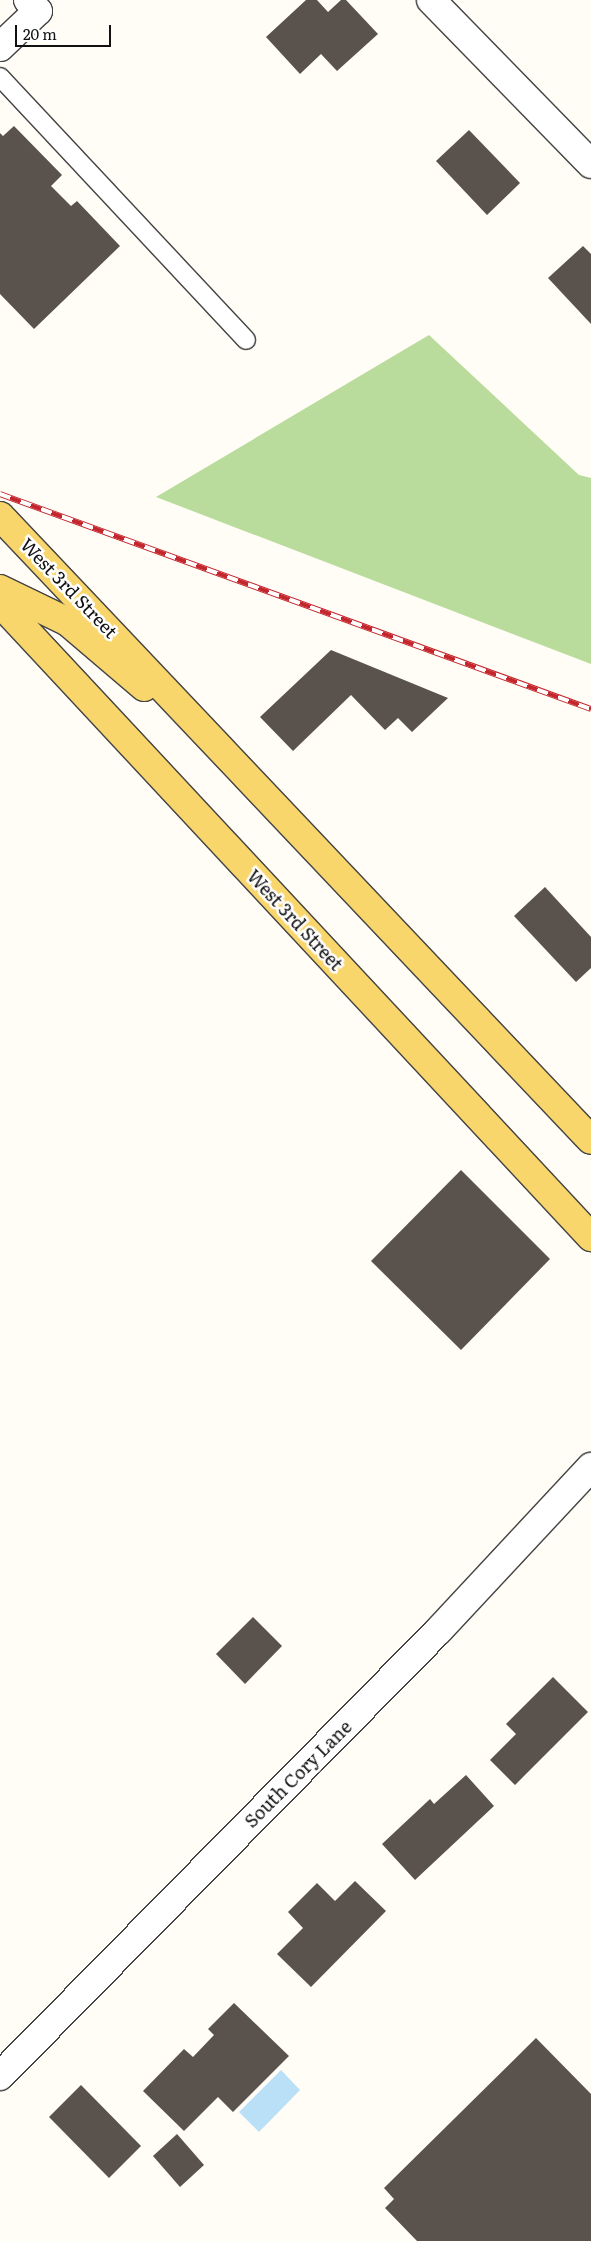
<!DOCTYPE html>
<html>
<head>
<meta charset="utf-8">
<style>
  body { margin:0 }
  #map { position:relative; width:591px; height:2241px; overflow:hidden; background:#fffdf5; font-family:Literata,serif }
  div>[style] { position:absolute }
  .forest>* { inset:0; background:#b9dc9c }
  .water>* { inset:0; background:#b9e0f7 }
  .building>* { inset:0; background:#5a524d }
  .roads { filter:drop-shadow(1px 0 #444) drop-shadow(-1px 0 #444) drop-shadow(0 1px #444) drop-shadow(0 -1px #444) }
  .service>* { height:18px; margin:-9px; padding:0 9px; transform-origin:9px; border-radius:9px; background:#fff }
  .minor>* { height:28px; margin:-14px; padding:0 14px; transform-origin:14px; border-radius:14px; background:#fff }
  .primary>* { height:28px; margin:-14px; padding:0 14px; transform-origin:14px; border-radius:14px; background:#f9d66b }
  .rail>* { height:5.5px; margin-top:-2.75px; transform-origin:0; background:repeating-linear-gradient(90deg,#fff 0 11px,#c4262e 0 22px); box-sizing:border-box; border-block:1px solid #c4262e }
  span { translate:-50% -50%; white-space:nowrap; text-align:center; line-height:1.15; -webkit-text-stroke:5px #fff; paint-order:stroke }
  .street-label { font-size:18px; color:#111 }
  .scale { position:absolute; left:15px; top:25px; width:96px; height:22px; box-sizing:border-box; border:2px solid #111; border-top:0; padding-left:6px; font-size:15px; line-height:18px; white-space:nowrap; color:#111; -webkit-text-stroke:4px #fff; paint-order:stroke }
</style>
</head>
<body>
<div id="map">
  <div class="forest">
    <div style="clip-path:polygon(429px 335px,579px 475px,591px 478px,591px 664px,156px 497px)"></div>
  </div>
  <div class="water">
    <div style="clip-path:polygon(281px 2070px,300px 2090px,259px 2132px,239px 2112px)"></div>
  </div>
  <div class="building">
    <div style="clip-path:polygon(306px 0,317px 0,328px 12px,341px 0,346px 0,378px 34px,337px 71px,321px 54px,300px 74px,266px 37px)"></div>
    <div style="clip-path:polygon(14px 126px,62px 175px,51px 186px,71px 206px,77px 201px,120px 246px,34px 329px,0 294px,0 133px,3px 136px)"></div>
    <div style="clip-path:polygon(469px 130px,520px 183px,487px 215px,436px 161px)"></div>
    <div style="clip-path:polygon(583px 246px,591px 254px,591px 324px,548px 278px)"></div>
    <div style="clip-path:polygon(331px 650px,448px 698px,412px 732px,398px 718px,385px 730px,351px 695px,293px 751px,260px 717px)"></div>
    <div style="clip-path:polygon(545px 887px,591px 937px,591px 968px,576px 982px,514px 916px)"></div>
    <div style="clip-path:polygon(461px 1170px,550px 1259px,461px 1350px,371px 1261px)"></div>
    <div style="clip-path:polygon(253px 1617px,282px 1646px,245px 1684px,216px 1654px)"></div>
    <div style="clip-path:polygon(553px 1677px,588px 1712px,515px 1785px,490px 1760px,516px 1734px,506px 1724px)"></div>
    <div style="clip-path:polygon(466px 1775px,494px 1806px,415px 1880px,382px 1844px,430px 1799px,434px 1804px)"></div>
    <div style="clip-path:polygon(355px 1881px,386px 1911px,311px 1987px,277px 1954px,303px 1928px,288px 1912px,317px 1883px,335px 1901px)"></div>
    <div style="clip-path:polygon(234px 2003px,289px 2056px,233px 2112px,218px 2097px,184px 2131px,143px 2091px,184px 2049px,193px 2057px,214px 2035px,208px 2029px)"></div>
    <div style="clip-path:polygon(536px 2038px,591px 2094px,591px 2241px,417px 2241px,385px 2208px,394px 2199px,384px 2188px)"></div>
    <div style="clip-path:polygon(81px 2085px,141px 2146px,109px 2178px,49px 2117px)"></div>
    <div style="clip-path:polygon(177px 2134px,204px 2165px,180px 2187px,153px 2156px)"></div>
  </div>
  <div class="roads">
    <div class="service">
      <div style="left:0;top:77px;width:360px;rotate:46.9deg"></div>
    </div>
    <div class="minor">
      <div style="left:431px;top:0;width:229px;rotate:45.7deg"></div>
      <div style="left:0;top:47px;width:52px;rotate:-43.5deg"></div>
      <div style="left:38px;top:11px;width:15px;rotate:-132deg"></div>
      <div style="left:0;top:2076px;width:626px;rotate:-45.45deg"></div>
      <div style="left:439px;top:1630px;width:223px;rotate:-47deg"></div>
    </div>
    <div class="primary">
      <div style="left:0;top:516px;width:859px;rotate:46.56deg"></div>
      <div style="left:0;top:589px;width:76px;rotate:25.9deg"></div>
      <div style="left:68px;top:622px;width:100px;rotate:40.5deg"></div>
      <div style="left:0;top:603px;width:867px;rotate:47.01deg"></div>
    </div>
  </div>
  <div class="rail">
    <div style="left:0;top:494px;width:629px;rotate:19.99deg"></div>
  </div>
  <div class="street-label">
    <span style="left:69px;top:588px;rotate:46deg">West 3rd Street</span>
    <span style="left:295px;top:920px;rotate:47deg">West 3rd Street</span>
    <span style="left:298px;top:1774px;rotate:-45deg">South Cory Lane</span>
  </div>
  <div class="scale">20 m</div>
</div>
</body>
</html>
